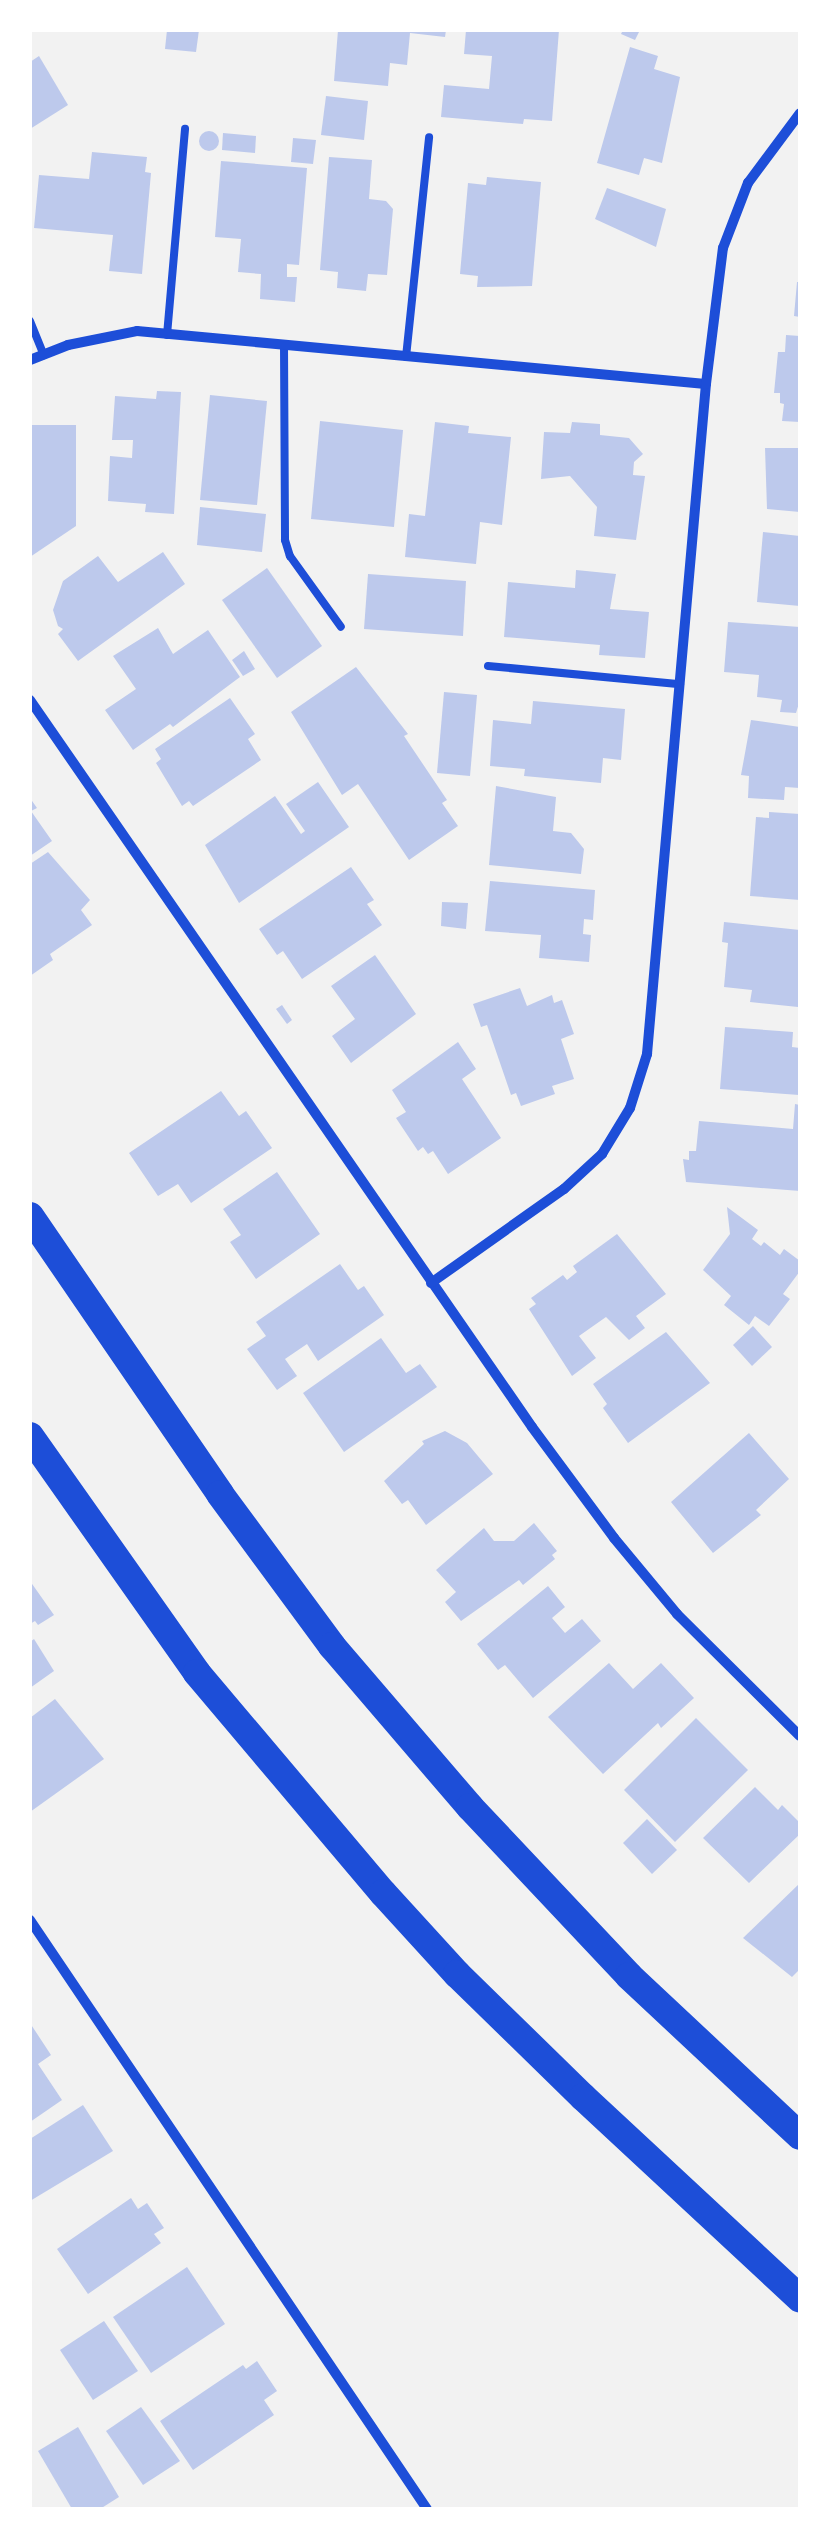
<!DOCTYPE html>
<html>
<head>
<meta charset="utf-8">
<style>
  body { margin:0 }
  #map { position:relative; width:830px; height:2539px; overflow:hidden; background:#f2f2f2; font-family:"Exo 2",sans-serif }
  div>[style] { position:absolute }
  .building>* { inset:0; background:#bdc9ec }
  .round { border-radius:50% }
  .service>* { height:8px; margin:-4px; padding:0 4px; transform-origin:4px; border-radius:4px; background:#1d4ed8 }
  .minor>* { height:10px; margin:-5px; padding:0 5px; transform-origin:5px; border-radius:5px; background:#1d4ed8 }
  .trunk>* { height:28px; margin:-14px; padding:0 14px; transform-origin:14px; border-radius:14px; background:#1d4ed8 }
  span { translate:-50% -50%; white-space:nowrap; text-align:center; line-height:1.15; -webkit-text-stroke:10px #fff; paint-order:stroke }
  .frame { position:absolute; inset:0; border:32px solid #fff; pointer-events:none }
</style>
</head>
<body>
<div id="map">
  <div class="building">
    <div style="clip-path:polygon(167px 30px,199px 30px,196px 52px,165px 49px)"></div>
    <div style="clip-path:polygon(338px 30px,446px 30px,445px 37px,410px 33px,407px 65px,390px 63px,388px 86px,334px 81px)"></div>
    <div style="clip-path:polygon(466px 30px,559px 30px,552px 121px,524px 119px,523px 124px,441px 117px,444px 85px,489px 89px,492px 56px,464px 54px)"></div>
    <div style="clip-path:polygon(623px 30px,640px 30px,635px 40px,621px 34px)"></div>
    <div style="clip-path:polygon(630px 47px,658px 56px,654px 69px,680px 77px,662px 163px,644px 158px,639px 175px,597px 163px)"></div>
    <div style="clip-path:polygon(39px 56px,68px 105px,30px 129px,30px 62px)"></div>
    <div style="clip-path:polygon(326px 96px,368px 101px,364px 140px,321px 135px)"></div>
    <div class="round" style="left:199px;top:131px;width:20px;height:20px"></div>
    <div style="clip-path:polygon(223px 133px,256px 136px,255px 153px,222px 150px)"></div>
    <div style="clip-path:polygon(293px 138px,316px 140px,313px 164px,291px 162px)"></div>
    <div style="clip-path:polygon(92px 152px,147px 157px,145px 172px,151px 173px,142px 274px,109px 271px,113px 235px,34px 228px,39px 175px,89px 179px)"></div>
    <div style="clip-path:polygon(329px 157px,372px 160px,369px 199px,386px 201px,393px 209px,387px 275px,368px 274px,366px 291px,337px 288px,338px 272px,320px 270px)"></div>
    <div style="clip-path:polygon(221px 161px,307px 168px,299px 265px,287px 264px,287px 277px,297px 277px,295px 302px,260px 299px,261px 274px,238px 272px,241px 239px,215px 237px)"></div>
    <div style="clip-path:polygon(487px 177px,541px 182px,532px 286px,477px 287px,478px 276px,460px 274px,468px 183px,486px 185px)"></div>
    <div style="clip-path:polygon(607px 188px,666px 209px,656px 247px,595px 219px)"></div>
    <div style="clip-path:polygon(797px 282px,800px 282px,800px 317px,794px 316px)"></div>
    <div style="clip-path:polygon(786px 335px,800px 336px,800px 422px,782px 421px,784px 404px,780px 403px,780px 393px,774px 393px,778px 352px,785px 352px)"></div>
    <div style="clip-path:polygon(157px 391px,181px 392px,174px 514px,145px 512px,146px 504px,108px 501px,110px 456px,132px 458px,133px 440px,112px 440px,115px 396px,156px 399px)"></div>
    <div style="clip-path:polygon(210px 395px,267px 401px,257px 505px,200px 500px)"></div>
    <div style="clip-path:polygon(320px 421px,403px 430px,394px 527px,311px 519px)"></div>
    <div style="clip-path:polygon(435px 422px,469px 426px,468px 433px,511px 437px,502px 525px,480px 522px,476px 564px,405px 557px,409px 514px,425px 516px)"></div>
    <div style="clip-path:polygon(572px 422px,600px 424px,600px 435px,629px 438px,643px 454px,634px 462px,633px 475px,645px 476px,636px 540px,594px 536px,597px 507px,570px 476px,541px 479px,544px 432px,570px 433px)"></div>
    <div style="clip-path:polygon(30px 425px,76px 425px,76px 526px,30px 557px)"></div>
    <div style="clip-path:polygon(765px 448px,800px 448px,800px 512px,767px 509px)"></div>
    <div style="clip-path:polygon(200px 507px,266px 514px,262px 552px,197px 545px)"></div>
    <div style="clip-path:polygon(763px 532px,800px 536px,800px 606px,757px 602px)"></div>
    <div style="clip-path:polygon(163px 552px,185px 584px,78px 661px,58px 634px,63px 629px,58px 626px,53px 610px,63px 581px,98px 556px,118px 582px)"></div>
    <div style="clip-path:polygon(267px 568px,322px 646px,277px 678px,222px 600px)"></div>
    <div style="clip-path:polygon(576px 570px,616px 574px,610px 609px,649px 612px,645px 658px,599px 655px,600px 645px,504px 637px,508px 582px,575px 588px)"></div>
    <div style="clip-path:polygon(368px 574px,466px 581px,463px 636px,364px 629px)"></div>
    <div style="clip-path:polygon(728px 622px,800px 627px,800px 700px,796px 713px,780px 712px,782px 700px,757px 697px,759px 675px,724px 672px)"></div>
    <div style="clip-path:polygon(158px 628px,173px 654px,208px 630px,240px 677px,173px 727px,170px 724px,133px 750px,105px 710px,136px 689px,113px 656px)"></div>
    <div style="clip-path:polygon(244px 651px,255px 669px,243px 676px,232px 660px)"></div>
    <div style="clip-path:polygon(356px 667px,408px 734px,404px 736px,447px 800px,442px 803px,458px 826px,409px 860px,358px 784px,342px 795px,291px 712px)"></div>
    <div style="clip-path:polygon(444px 692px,477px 695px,470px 776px,437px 773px)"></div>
    <div style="clip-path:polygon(230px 698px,255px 734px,248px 739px,261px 760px,193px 806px,189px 801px,182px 806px,156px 763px,161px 759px,155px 749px)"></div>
    <div style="clip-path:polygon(533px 701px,625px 709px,621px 760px,603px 758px,601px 783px,524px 776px,525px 769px,490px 766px,493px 720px,531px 724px)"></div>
    <div style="clip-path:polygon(751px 720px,800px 727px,800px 788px,785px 787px,784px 800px,748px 798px,749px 776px,741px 775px)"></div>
    <div style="clip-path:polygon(318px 782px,349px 827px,239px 903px,205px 845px,275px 796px,301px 834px,305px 831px,286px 804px)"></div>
    <div style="clip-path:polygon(496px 786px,556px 797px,553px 831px,571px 833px,584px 849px,581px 874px,489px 865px)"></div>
    <div style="clip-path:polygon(30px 798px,37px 808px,31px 811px,52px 841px,30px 856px)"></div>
    <div style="clip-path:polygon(769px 812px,800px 814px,800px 900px,750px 896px,756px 817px,769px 818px)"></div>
    <div style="clip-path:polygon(48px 852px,90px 900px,81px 910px,92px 925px,50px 954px,53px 960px,30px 976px,30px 864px)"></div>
    <div style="clip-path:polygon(351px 867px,374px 900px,367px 904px,382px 925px,302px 979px,283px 951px,277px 955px,259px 929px)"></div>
    <div style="clip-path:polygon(490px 881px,595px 890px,593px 920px,584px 919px,583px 934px,591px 935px,589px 962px,539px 958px,541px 935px,485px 931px)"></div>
    <div style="clip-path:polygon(442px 902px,468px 903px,466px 929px,441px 926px)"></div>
    <div style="clip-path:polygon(724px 922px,800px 930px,798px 1007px,750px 1002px,752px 990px,724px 987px,728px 943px,722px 942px)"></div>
    <div style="clip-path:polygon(375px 955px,416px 1014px,351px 1063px,332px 1036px,355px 1019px,331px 986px)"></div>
    <div style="clip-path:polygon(520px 988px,527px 1006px,552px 995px,554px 1003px,562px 1000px,574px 1034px,561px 1039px,574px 1079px,552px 1086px,555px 1094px,521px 1106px,516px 1093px,511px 1095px,487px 1025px,481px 1027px,473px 1004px)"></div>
    <div style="clip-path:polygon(282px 1005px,292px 1020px,287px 1024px,276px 1009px)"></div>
    <div style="clip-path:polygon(725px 1027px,793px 1032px,792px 1047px,800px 1048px,799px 1095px,720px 1089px)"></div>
    <div style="clip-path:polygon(458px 1042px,476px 1069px,462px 1079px,501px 1138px,448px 1174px,433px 1151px,428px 1154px,423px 1147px,418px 1151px,396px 1118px,406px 1112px,392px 1090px)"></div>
    <div style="clip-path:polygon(221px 1091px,239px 1116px,246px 1111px,272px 1148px,191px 1203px,178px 1184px,158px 1196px,129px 1153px)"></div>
    <div style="clip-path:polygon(795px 1104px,800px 1105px,800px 1191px,686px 1182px,683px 1159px,689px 1160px,689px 1151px,696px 1151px,699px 1121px,793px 1129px)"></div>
    <div style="clip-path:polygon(277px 1172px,320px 1234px,256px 1279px,230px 1242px,241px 1235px,223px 1209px)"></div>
    <div style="clip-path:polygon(727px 1207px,758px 1230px,752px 1239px,761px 1246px,764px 1242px,780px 1255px,784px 1249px,800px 1261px,800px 1271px,783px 1294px,790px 1299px,769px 1326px,755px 1316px,749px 1325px,724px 1305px,731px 1296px,703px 1270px,730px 1234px)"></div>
    <div style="clip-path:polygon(617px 1234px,666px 1294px,636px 1316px,645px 1328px,629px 1340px,606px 1317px,579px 1336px,596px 1358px,572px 1376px,529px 1309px,536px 1304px,531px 1298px,563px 1275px,567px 1280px,577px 1272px,573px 1266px)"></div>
    <div style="clip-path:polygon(340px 1264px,358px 1290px,364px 1286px,384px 1315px,318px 1361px,307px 1344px,285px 1359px,297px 1376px,277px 1390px,247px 1349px,266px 1336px,256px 1322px)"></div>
    <div style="clip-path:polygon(753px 1326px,772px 1347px,752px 1366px,733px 1345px)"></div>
    <div style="clip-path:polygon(666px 1332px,710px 1383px,628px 1443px,603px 1408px,607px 1404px,593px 1384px)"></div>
    <div style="clip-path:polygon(381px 1338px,406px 1373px,420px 1364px,437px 1387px,344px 1452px,303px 1393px)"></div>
    <div style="clip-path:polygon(445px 1431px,467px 1443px,493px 1474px,426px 1525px,408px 1500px,402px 1504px,384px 1481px,424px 1444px,422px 1441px)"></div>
    <div style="clip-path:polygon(749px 1433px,789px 1479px,756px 1510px,761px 1515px,713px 1553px,671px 1502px)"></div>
    <div style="clip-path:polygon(534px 1523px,557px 1551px,552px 1555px,555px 1559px,523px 1585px,519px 1580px,461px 1621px,445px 1602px,456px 1592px,436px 1570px,484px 1528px,494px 1541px,514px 1541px)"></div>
    <div style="clip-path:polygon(30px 1581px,54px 1615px,38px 1625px,35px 1621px,30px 1624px)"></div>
    <div style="clip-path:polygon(548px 1586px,565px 1607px,552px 1618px,565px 1633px,582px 1619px,601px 1641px,533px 1698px,505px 1665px,498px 1670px,477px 1644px)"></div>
    <div style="clip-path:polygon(34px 1639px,54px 1671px,30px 1688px,30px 1642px)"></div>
    <div style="clip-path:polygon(609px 1663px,633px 1689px,661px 1663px,694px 1698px,661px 1728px,658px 1723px,603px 1774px,548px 1717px)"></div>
    <div style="clip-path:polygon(55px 1699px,104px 1759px,30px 1812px,30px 1718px)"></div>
    <div style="clip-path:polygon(696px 1718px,748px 1770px,675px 1842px,624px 1790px)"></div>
    <div style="clip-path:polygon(755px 1787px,778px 1810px,782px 1805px,800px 1823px,800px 1834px,749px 1883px,703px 1838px)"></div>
    <div style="clip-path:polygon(647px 1819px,677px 1850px,652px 1874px,623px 1843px)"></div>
    <div style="clip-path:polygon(800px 1883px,800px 1969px,792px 1977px,743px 1938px)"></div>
    <div style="clip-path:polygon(30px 2023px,51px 2055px,38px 2064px,62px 2100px,30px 2122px)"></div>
    <div style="clip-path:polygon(83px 2105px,113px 2151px,30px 2201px,30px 2139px)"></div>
    <div style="clip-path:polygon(131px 2198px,138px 2209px,147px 2203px,164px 2228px,154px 2234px,161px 2243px,88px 2294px,57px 2249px)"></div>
    <div style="clip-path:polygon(187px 2267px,225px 2324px,151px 2373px,113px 2317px)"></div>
    <div style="clip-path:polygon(104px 2321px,138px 2371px,93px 2400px,60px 2350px)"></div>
    <div style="clip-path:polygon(257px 2361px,277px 2391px,264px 2400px,274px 2415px,193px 2470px,160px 2421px,243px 2365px,246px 2369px)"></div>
    <div style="clip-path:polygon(141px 2407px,180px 2461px,143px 2485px,106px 2431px)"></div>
    <div style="clip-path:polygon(78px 2427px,119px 2497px,100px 2509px,72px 2509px,38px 2451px)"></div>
  </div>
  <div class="service">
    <div style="left:30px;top:321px;width:37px;rotate:68deg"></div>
    <div style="left:167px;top:335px;width:207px;rotate:-85deg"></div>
    <div style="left:284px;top:345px;width:195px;rotate:89.7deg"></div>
    <div style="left:285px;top:540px;width:17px;rotate:73deg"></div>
    <div style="left:290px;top:556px;width:87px;rotate:54.3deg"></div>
    <div style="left:406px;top:357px;width:221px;rotate:-84deg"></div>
    <div style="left:488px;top:666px;width:193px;rotate:5.4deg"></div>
  </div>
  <div class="minor">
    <div style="left:30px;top:360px;width:41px;rotate:-21.5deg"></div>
    <div style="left:68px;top:345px;width:70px;rotate:-11.5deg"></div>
    <div style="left:137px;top:331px;width:571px;rotate:5.32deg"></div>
    <div style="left:30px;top:700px;width:883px;rotate:55.37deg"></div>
    <div style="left:532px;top:1427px;width:138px;rotate:53.5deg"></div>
    <div style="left:614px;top:1538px;width:99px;rotate:50.3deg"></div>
    <div style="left:677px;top:1614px;width:173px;rotate:44.8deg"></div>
    <div style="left:431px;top:1283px;width:163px;rotate:-35.3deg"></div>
    <div style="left:564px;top:1189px;width:52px;rotate:-42.6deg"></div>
    <div style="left:602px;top:1154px;width:54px;rotate:-58.7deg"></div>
    <div style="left:630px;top:1108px;width:57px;rotate:-72.5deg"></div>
    <div style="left:647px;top:1054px;width:673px;rotate:-84.97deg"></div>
    <div style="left:706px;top:384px;width:137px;rotate:-82.9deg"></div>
    <div style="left:723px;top:248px;width:70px;rotate:-69deg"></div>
    <div style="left:748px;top:183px;width:87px;rotate:-53.4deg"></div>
    <div style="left:30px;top:1920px;width:710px;rotate:56.02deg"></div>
  </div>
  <div class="trunk">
    <div style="left:30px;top:1216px;width:337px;rotate:55.6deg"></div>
    <div style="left:220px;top:1494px;width:189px;rotate:53.6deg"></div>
    <div style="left:332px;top:1646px;width:212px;rotate:49.4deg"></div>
    <div style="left:470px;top:1807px;width:232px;rotate:46.7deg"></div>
    <div style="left:629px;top:1976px;width:234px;rotate:43.1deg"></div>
    <div style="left:30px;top:1436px;width:290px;rotate:54.8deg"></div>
    <div style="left:197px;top:1673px;width:288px;rotate:49.8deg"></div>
    <div style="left:383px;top:1893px;width:110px;rotate:47.6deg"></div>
    <div style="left:457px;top:1974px;width:176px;rotate:44.3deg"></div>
    <div style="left:583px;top:2097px;width:296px;rotate:42.9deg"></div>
  </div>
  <div class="frame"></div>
</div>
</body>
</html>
